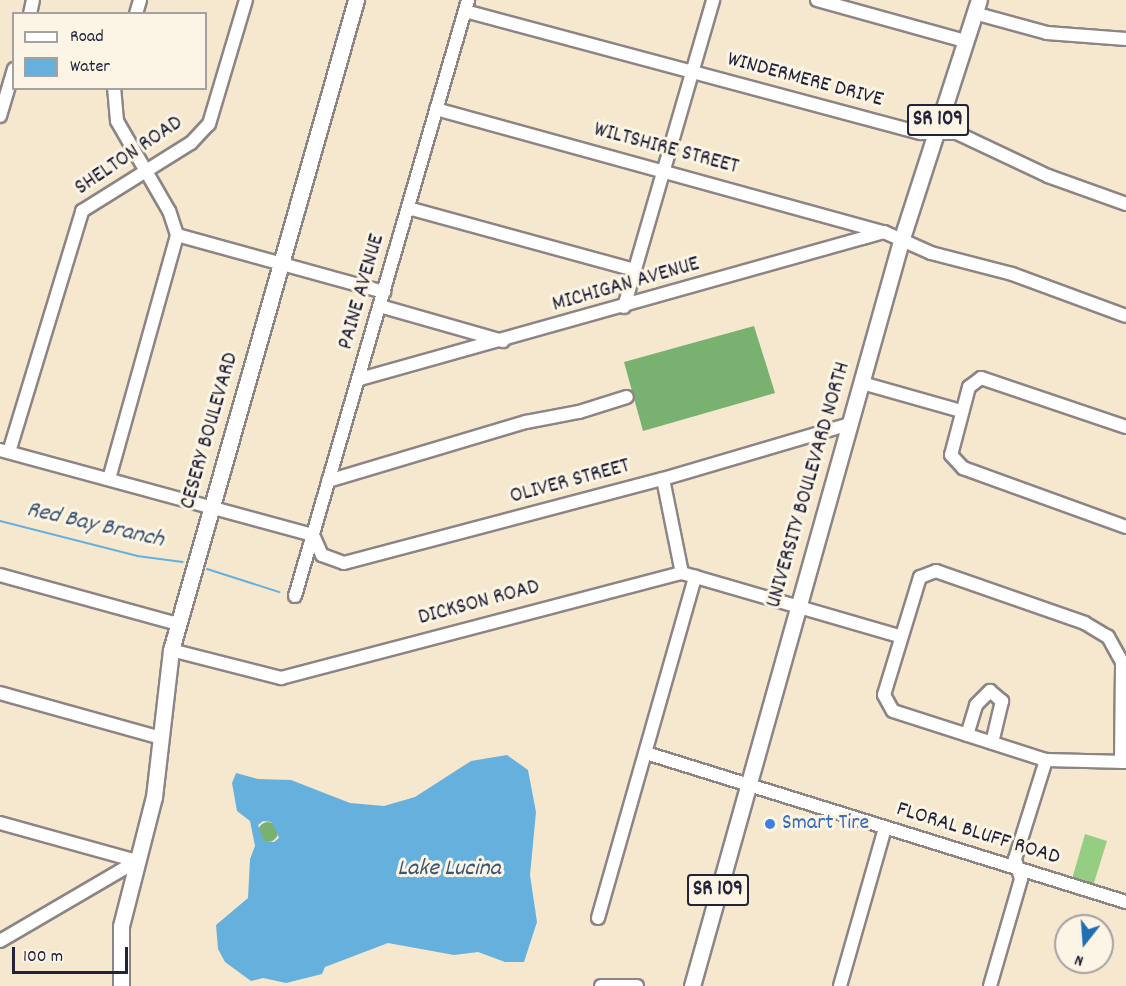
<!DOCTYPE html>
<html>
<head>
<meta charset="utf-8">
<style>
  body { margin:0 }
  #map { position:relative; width:1126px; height:986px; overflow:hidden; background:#f6e8cf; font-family:Dekko,sans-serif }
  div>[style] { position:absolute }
  .green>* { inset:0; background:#95ce82 }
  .forest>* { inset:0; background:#78b170 }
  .round { border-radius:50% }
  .water>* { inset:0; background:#65b0dd }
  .stream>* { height:2px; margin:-1px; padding:0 1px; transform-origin:1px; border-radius:1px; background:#65b0dd }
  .roads { filter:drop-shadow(2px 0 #8c8585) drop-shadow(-2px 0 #8c8585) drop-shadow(0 2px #8c8585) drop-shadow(0 -2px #8c8585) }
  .minor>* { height:12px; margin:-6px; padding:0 6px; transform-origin:6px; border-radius:6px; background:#fff }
  .major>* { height:15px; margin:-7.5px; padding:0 7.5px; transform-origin:7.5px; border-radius:7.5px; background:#fff }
  .dots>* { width:16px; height:16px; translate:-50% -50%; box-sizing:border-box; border:3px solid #fcf5e5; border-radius:50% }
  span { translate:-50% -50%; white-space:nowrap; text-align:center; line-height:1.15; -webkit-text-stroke:6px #fcf5e5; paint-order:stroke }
  .shield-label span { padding:2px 4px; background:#fcf5e5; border:2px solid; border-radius:4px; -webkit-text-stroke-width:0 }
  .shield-label { font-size:21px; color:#22223b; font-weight:700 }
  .street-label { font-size:22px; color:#22223b }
  .shop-label { font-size:22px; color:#366cbe }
  .left { translate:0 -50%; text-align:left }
  .water-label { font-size:24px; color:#395474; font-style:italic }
  .legend { position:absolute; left:12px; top:12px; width:195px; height:78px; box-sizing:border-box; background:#fcf5e5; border:2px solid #a5a1a1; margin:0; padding:8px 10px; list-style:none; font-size:18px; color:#22223b }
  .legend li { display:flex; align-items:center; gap:12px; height:30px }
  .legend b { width:30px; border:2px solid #a5a1a1 }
  .north { position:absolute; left:1054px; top:914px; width:60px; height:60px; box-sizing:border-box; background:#fcf5e5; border:2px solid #a5a1a1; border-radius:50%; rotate:197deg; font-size:16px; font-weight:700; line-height:24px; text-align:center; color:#22223b }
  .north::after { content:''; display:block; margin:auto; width:21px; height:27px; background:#1f6fb2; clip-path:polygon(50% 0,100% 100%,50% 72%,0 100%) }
  .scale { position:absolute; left:12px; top:947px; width:116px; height:27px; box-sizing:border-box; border:3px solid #22223b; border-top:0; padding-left:8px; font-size:18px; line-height:21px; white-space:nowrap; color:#22223b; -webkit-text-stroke:4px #fcf5e5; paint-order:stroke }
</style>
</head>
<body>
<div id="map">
  <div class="green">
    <div style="clip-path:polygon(1085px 834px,1107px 841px,1093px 886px,1072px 879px)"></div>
  </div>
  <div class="forest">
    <div style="clip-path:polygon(754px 326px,775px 393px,643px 431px,624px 362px)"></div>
    <div class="round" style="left:258px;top:822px;width:20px;height:20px"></div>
  </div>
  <div class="water">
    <div style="clip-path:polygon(evenodd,507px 755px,528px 770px,536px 812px,530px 875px,537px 922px,524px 962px,505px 962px,478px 952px,454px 955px,388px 943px,325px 967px,322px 974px,286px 983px,263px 978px,251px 981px,225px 962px,218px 949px,216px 925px,248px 898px,250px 859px,255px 846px,250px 821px,237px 811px,232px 783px,236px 773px,258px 779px,291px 780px,350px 803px,384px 806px,415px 797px,471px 761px,507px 755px,263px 821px,271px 822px,276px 830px,279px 838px,274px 842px,264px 841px,258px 825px,263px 821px)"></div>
  </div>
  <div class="stream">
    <div style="left:0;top:521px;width:141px;rotate:14.3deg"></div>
    <div style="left:137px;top:556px;width:46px;rotate:7.4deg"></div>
    <div style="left:207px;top:569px;width:76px;rotate:17.7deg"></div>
  </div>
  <div class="roads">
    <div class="minor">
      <div style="left:817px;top:0;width:154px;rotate:15.5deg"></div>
      <div style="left:465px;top:11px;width:472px;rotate:15deg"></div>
      <div style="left:921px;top:133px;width:36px"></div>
      <div style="left:957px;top:133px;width:101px;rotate:25.3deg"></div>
      <div style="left:1048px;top:176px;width:83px;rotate:19.7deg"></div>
      <div style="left:974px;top:13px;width:76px;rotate:15.3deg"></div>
      <div style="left:1047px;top:33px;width:79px;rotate:4.3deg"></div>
      <div style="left:30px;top:14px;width:14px;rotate:-78deg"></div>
      <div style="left:136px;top:14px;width:15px;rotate:-74deg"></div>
      <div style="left:436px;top:109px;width:464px;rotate:15.4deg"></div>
      <div style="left:0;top:116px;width:49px;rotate:-73.4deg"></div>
      <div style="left:408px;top:208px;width:235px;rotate:15.3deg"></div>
      <div style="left:177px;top:235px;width:215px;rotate:15.4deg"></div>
      <div style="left:380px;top:306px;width:128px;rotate:15.9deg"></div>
      <div style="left:624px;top:307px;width:320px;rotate:-73.8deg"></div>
      <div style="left:360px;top:379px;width:544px;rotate:-15.67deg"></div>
      <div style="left:884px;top:232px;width:51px;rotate:24.1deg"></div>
      <div style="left:931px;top:253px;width:84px;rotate:14.5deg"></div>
      <div style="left:1012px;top:274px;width:121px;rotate:20.2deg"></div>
      <div style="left:862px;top:383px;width:103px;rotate:15.8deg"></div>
      <div style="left:1126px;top:427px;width:153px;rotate:-161.3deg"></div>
      <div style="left:981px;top:378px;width:15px;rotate:143deg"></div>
      <div style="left:969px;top:387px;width:70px;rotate:104.8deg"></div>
      <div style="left:951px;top:455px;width:18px;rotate:47deg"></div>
      <div style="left:963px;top:468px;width:173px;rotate:19.9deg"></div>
      <div style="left:0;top:450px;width:324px;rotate:15.2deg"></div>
      <div style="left:313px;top:535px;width:22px;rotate:66deg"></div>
      <div style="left:322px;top:555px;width:23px;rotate:20deg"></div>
      <div style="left:344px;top:563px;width:330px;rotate:-14.8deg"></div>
      <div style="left:663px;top:479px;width:195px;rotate:-16.4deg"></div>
      <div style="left:9px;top:452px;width:252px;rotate:-73.1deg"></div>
      <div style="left:82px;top:211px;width:128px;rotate:-32deg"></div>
      <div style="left:191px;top:143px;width:26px;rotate:-47deg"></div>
      <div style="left:209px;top:124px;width:129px;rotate:-73.4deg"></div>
      <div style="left:109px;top:479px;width:253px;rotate:-74.4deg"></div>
      <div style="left:177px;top:235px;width:25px;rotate:-108deg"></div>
      <div style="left:169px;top:211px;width:104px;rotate:-120deg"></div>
      <div style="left:117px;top:121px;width:33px;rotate:-95deg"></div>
      <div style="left:663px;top:479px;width:96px;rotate:78.6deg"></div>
      <div style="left:328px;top:481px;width:207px;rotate:-16.6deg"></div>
      <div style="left:526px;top:422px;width:54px;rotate:-10.7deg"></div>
      <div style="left:579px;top:412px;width:50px;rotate:-17.4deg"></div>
      <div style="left:0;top:575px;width:185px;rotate:15.4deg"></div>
      <div style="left:295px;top:596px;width:621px;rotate:-73.81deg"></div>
      <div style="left:171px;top:650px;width:114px;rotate:14.3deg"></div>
      <div style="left:281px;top:678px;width:415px;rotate:-14.7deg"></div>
      <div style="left:682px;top:573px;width:226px;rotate:16.2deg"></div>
      <div style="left:0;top:693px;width:167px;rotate:15.6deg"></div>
      <div style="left:967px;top:735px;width:31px;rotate:-73deg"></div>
      <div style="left:976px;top:705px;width:20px;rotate:-45deg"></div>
      <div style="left:990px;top:691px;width:16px;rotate:40deg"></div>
      <div style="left:1002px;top:701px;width:43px;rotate:103.4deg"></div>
      <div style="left:646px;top:753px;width:503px;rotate:17.25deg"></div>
      <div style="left:1121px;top:762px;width:100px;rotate:-89.4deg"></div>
      <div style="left:1122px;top:662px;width:29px;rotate:-119deg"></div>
      <div style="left:1108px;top:637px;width:27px;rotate:-149deg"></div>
      <div style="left:1085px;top:623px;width:158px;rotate:-160.8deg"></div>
      <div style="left:936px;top:571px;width:17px;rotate:159deg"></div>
      <div style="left:920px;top:577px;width:123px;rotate:107deg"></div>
      <div style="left:884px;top:695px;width:18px;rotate:61deg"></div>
      <div style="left:893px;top:711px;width:161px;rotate:17.8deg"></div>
      <div style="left:1046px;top:760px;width:80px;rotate:1.4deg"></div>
      <div style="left:0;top:823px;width:142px;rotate:15.5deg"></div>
      <div style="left:598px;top:918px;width:355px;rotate:-74.1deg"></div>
      <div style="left:0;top:941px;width:159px;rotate:-30.3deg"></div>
      <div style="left:601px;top:986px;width:36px"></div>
      <div style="left:840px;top:986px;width:164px;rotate:-74.1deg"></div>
      <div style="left:990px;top:986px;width:111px;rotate:-73.8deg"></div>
      <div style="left:1021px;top:879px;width:21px;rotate:-107deg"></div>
      <div style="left:1015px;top:859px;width:104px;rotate:-72.6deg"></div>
    </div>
    <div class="major">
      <div style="left:121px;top:986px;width:60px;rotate:-90deg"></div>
      <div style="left:121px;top:926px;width:133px;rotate:-75.7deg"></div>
      <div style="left:154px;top:797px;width:148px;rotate:-83.4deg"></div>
      <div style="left:171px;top:650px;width:676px;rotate:-74.11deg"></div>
      <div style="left:692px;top:986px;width:774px;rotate:-74.33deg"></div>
      <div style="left:901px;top:241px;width:253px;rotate:-72.1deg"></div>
    </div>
  </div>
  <div class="dots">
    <div style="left:770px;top:824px;background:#3f7fe0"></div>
  </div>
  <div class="shield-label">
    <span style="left:938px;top:120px">SR 109</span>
    <span style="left:718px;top:890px">SR 109</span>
  </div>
  <div class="street-label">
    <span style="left:805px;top:80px;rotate:15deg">WINDERMERE DRIVE</span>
    <span style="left:666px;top:149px;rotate:15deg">WILTSHIRE STREET</span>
    <span style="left:129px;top:156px;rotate:-34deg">SHELTON ROAD</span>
    <span style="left:626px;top:285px;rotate:-16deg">MICHIGAN AVENUE</span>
    <span style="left:362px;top:292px;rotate:-74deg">PAINE AVENUE</span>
    <span style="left:210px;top:431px;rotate:-74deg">CESERY BOULEVARD</span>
    <span style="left:570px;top:482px;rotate:-15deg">OLIVER STREET</span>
    <span style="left:809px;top:485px;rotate:-74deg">UNIVERSITY BOULEVARD NORTH</span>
    <span style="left:479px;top:603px;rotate:-15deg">DICKSON ROAD</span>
    <span style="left:978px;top:834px;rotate:17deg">FLORAL BLUFF ROAD</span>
  </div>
  <div class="shop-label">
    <span class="left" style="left:782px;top:824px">Smart Tire</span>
  </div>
  <div class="water-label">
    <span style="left:95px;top:526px;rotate:13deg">Red Bay Branch</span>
    <span style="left:449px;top:870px">Lake Lucina</span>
  </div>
  <ul class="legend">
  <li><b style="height:8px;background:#fff"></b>Road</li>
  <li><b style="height:16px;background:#65b0dd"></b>Water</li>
  </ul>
  <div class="north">N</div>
  <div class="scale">100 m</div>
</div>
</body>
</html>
